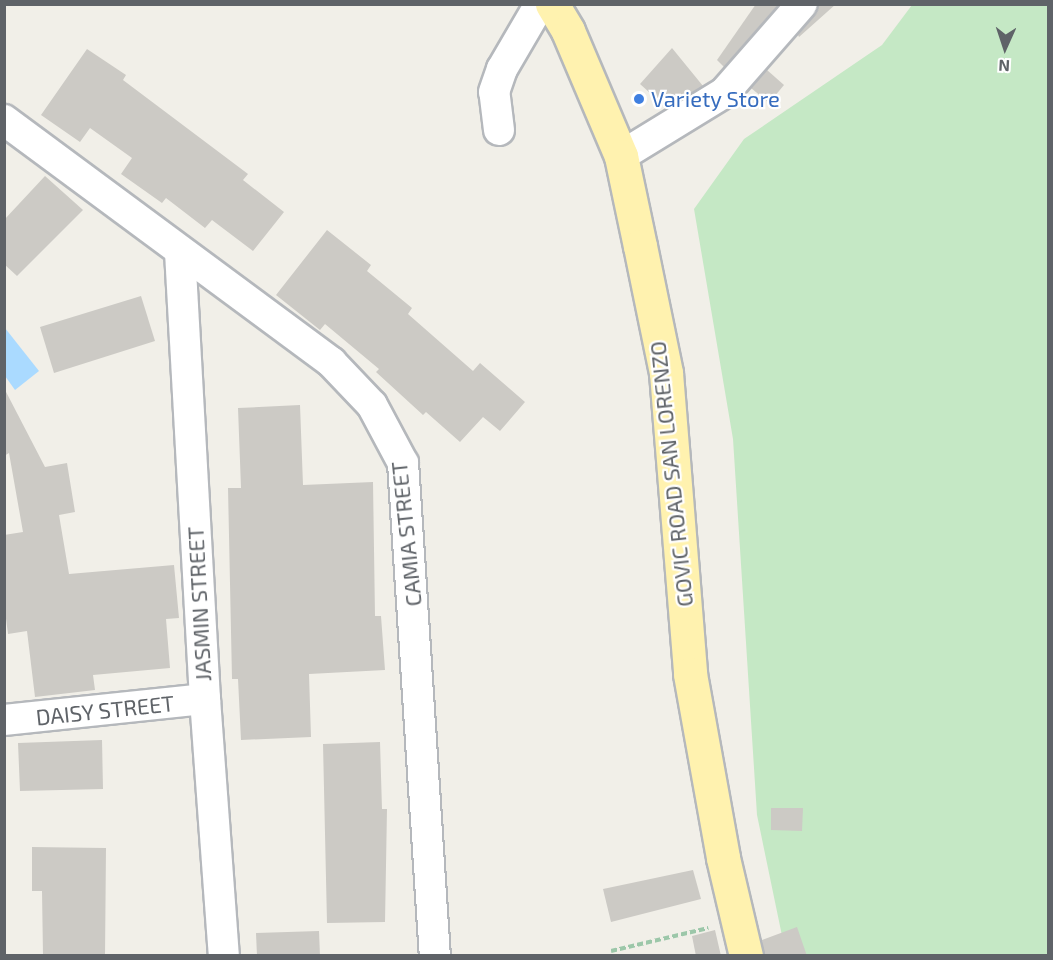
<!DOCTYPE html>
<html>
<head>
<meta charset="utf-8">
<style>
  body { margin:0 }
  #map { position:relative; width:1053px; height:960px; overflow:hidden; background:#f1efe8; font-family:"Exo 2",sans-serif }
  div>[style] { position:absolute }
  .green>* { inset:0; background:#c5e8c5 }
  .water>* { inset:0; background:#aadaff }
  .building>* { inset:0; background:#cccac5 }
  .path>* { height:4px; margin-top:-2px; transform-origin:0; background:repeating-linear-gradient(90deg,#9cc7a9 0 6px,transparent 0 9px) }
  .roads { filter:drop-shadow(2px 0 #b5b8bc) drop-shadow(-2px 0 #b5b8bc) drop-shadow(0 2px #b5b8bc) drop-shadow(0 -2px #b5b8bc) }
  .minor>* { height:30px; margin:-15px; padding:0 15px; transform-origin:15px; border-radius:15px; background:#fff }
  .major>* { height:33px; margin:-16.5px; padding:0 16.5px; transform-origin:16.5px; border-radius:16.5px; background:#fff2af }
  .dots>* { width:16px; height:16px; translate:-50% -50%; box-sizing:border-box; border:3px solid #fff; border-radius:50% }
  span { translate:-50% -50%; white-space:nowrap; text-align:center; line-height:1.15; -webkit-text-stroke:4.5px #fff; paint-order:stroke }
  .shop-label { font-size:22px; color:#366cbe }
  .left { translate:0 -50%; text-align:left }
  .street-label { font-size:22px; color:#5f6368 }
  .frame { position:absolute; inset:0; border:6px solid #5f6368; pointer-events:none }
  .north { position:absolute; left:975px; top:18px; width:60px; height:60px; -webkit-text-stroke:4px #fff; paint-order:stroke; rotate:183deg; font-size:16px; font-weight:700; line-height:24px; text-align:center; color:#5f6368 }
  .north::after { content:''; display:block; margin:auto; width:21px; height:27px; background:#5f6368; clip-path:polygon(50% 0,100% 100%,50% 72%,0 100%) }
</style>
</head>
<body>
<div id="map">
  <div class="green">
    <div style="clip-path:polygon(912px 5px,1048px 5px,1048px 955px,786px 955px,757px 815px,733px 439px,694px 209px,744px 139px,882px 45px)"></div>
  </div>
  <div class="water">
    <div style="clip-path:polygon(5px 328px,39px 371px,15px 390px,5px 376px)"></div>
  </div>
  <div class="building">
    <div style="clip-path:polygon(756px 4px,779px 4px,724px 67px,717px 60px)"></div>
    <div style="clip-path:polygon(819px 4px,836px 4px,799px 37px,798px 35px,815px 15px)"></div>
    <div style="clip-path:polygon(672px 48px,703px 86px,675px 102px,666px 95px,660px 102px,640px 84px)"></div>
    <div style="clip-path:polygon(87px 49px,126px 75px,123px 80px,248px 174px,243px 180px,284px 212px,253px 251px,212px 220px,205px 228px,166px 198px,162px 203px,121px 174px,132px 158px,90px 128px,80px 142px,41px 115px)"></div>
    <div style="clip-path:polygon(767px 70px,784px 85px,769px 103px,751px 88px)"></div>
    <div style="clip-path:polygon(45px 176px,83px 210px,17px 276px,4px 264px,4px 220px)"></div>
    <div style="clip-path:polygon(327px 230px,371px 265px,367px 271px,412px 308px,408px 314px,473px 371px,480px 363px,525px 402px,500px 431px,483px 417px,460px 442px,426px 412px,423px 415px,376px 372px,379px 369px,325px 324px,320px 330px,276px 295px)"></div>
    <div style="clip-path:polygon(141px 296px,155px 341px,54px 373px,40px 327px)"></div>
    <div style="clip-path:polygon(4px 388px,45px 467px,67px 463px,75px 512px,59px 515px,69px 574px,174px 565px,179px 618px,166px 619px,170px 668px,93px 675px,95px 690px,35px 697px,27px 631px,8px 634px,4px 603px,4px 535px,23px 532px,9px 453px,4px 456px)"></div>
    <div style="clip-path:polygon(300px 405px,303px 485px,373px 482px,375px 616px,381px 616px,385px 670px,309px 674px,311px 737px,241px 740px,238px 679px,232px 679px,228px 488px,241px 488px,238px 408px)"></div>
    <div style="clip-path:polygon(102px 740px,103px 789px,20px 791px,18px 743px)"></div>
    <div style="clip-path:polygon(380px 742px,382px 809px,387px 809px,385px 922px,327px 923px,323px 744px)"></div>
    <div style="clip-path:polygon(771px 808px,803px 808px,802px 831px,771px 830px)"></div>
    <div style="clip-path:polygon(32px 847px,106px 848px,105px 956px,43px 956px,42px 891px,32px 891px)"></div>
    <div style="clip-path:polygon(693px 870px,701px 899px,611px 922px,603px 889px)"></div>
    <div style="clip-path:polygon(797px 927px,807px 956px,764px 956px,762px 940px)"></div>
    <div style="clip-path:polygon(715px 930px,721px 956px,696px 956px,692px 936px)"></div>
    <div style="clip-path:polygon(319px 931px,320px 956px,257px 956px,256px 933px)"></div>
  </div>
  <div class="path">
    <div style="left:611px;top:951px;width:100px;rotate:-13.3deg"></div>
  </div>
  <div class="roads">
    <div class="minor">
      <div style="left:4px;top:120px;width:407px;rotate:36.5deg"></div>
      <div style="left:331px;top:362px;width:59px;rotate:46.4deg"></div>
      <div style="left:372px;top:405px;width:66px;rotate:61.9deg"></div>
      <div style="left:403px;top:463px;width:494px;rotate:86.3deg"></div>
      <div style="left:499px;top:130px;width:38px;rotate:-97deg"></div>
      <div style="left:494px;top:92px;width:24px;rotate:-71deg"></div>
      <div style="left:502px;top:69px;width:75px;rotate:-59.7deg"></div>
      <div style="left:621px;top:156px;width:121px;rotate:-31.5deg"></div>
      <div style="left:724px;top:93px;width:118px;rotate:-48.8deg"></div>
      <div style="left:180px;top:252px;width:448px;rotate:86.8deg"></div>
      <div style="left:205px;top:699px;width:258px;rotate:85.8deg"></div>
      <div style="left:4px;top:720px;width:202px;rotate:-6deg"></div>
    </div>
    <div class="major">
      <div style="left:552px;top:4px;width:31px;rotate:59deg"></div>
      <div style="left:568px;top:31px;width:136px;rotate:67deg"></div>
      <div style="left:621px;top:156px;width:92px;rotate:78.1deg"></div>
      <div style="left:640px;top:246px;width:130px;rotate:78.4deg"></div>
      <div style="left:666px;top:373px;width:302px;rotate:85.4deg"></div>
      <div style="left:690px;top:674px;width:187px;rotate:79.8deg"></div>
      <div style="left:723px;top:858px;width:101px;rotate:76.8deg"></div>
    </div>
  </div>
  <div class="dots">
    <div style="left:639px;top:99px;background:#3f7fe0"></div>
  </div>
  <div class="shop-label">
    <span class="left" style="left:651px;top:99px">Variety Store</span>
  </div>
  <div class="street-label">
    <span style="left:671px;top:474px;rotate:-96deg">GOVIC ROAD SAN LORENZO</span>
    <span style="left:406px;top:534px;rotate:-96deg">CAMIA STREET</span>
    <span style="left:199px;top:604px;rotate:-93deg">JASMIN STREET</span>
    <span style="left:105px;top:710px;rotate:-6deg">DAISY STREET</span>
  </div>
  <div class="frame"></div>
  <div class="north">N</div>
</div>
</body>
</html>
